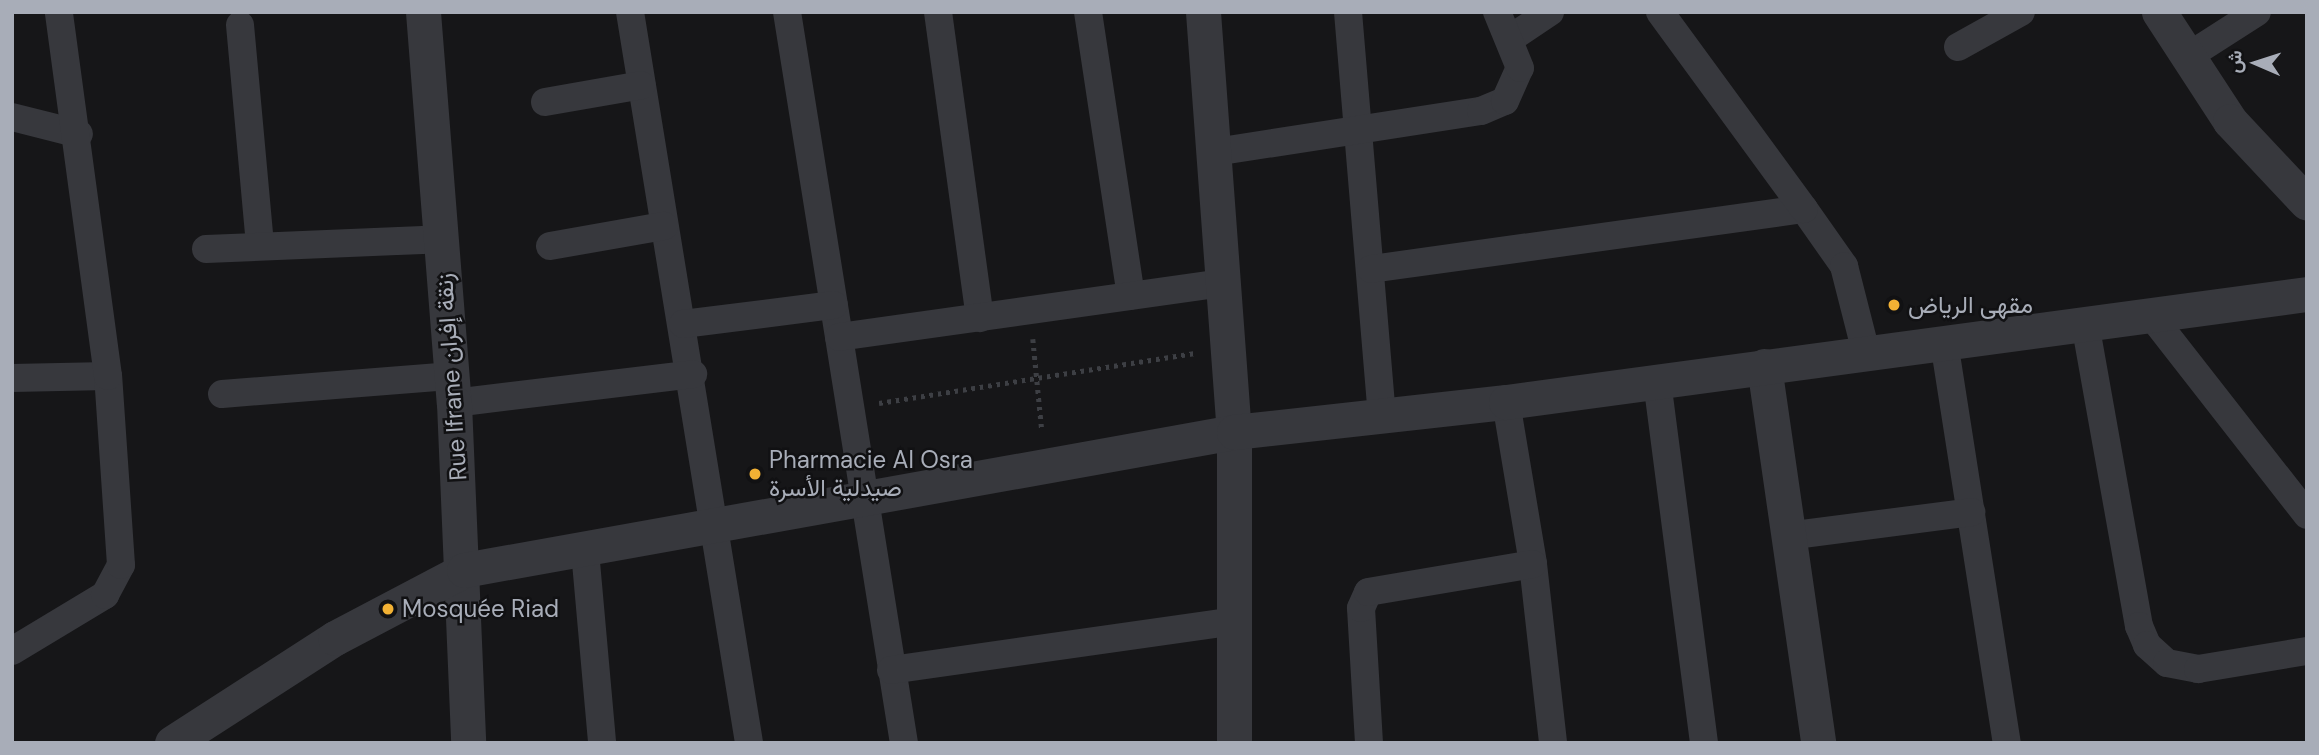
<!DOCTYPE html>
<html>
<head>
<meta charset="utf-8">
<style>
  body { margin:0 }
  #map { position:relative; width:2319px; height:755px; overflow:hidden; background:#161618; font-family:"DM Sans",Vazirmatn,sans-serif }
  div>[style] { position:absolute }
  .path>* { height:4.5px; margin-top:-2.25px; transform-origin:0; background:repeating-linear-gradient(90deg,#3d3f44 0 3.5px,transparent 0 8.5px) }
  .minor>* { height:28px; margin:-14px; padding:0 14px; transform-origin:14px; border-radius:14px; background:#37383d }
  .tertiary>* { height:35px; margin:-17.5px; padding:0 17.5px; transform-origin:17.5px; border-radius:17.5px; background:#37383d }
  .dots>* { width:19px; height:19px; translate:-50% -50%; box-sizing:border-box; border:4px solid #111113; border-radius:50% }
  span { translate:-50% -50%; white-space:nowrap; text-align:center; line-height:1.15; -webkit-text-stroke:5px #111113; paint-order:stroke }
  .poi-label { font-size:24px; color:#a8adb8 }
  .left { translate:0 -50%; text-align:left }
  .street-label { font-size:24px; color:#a8adb8 }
  .frame { position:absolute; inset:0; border:14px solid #a8adb8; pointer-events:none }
  .north { position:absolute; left:2221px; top:28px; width:70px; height:70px; -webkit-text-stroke:5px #111113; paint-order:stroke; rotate:273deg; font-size:19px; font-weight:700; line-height:28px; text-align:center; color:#a8adb8 }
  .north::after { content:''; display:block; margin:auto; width:24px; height:32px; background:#a8adb8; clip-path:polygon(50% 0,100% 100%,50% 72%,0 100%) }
</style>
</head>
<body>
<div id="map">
  <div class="path">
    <div style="left:1033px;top:339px;width:92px;rotate:84.4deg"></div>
    <div style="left:879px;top:403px;width:320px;rotate:-9deg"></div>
  </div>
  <div class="minor">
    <div style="left:630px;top:12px;width:741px;rotate:80.75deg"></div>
    <div style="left:787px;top:12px;width:740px;rotate:80.91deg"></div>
    <div style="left:938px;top:12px;width:309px;rotate:82.2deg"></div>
    <div style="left:1088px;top:12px;width:287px;rotate:81.4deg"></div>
    <div style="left:1348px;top:12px;width:405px;rotate:85.2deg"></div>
    <div style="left:240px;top:25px;width:222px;rotate:84.8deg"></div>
    <div style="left:1511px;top:38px;width:47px;rotate:-33.7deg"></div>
    <div style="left:1958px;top:47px;width:72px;rotate:-29.1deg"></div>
    <div style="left:2187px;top:57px;width:83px;rotate:-32.7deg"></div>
    <div style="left:545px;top:102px;width:98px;rotate:-9.9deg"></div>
    <div style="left:12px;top:117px;width:69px;rotate:14.2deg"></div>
    <div style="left:1215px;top:152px;width:269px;rotate:-8.8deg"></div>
    <div style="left:1481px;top:111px;width:26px;rotate:-23deg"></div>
    <div style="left:1505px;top:101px;width:36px;rotate:-66deg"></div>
    <div style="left:1520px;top:68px;width:61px;rotate:-112.3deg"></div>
    <div style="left:1804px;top:209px;width:70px;rotate:54.9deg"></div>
    <div style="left:1844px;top:266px;width:89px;rotate:75.7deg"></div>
    <div style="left:550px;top:246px;width:116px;rotate:-10deg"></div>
    <div style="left:206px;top:249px;width:235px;rotate:-2.4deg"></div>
    <div style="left:1371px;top:269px;width:437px;rotate:-7.9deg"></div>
    <div style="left:1804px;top:209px;width:244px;rotate:-126.2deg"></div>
    <div style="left:2150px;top:314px;width:255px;rotate:52deg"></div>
    <div style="left:2085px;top:323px;width:308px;rotate:79.9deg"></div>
    <div style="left:2139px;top:626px;width:21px;rotate:67deg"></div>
    <div style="left:2147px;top:645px;width:27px;rotate:42deg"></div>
    <div style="left:2167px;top:663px;width:32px;rotate:11deg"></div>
    <div style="left:2198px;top:669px;width:110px;rotate:-9.4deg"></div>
    <div style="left:683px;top:324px;width:152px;rotate:-7.2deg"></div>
    <div style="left:839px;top:337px;width:390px;rotate:-8deg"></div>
    <div style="left:1944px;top:342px;width:406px;rotate:81.1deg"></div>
    <div style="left:12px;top:378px;width:96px;rotate:-1.2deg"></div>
    <div style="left:1657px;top:381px;width:365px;rotate:82.6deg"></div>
    <div style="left:222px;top:394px;width:231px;rotate:-4.5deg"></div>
    <div style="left:1506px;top:402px;width:164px;rotate:80.5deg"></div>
    <div style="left:1533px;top:564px;width:180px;rotate:83.6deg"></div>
    <div style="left:454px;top:403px;width:241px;rotate:-6.9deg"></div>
    <div style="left:1787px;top:536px;width:186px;rotate:-7.4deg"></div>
    <div style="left:585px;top:551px;width:193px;rotate:84.9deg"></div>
    <div style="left:12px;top:651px;width:109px;rotate:-31.1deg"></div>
    <div style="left:105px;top:595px;width:34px;rotate:-62deg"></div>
    <div style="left:121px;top:565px;width:189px;rotate:-93.9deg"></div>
    <div style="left:108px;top:376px;width:367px;rotate:-97.7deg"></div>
    <div style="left:891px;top:670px;width:347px;rotate:-8.1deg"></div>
    <div style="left:1369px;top:743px;width:135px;rotate:-93.4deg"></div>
    <div style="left:1361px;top:608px;width:17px;rotate:-66deg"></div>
    <div style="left:1368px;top:592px;width:167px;rotate:-9.6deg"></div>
  </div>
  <div class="tertiary">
    <div style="left:423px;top:12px;width:392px;rotate:85.5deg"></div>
    <div style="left:454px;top:403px;width:340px;rotate:87.6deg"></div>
    <div style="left:1203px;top:12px;width:421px;rotate:85.8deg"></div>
    <div style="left:1234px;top:432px;width:311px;rotate:90deg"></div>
    <div style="left:2159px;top:12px;width:130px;rotate:56.9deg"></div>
    <div style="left:2230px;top:121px;width:112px;rotate:46.8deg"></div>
    <div style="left:1764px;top:366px;width:381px;rotate:81.8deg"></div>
    <div style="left:172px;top:743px;width:194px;rotate:-32.8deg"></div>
    <div style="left:335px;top:638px;width:146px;rotate:-27.8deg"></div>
    <div style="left:464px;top:570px;width:782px;rotate:-10.16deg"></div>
    <div style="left:1234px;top:432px;width:274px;rotate:-6.3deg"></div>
    <div style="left:1506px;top:402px;width:808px;rotate:-7.68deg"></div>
  </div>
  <div class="dots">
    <div style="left:1894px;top:305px;background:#f2b134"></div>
    <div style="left:755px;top:474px;background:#f2b134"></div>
    <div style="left:388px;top:609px;background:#f2b134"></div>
  </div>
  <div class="poi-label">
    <span class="left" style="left:1908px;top:305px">مقهى الرياض</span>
    <span class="left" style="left:769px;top:474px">Pharmacie Al Osra<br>صيدلية الأسرة</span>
    <span class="left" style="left:402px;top:609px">Mosquée Riad</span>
  </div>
  <div class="street-label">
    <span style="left:451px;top:377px;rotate:-94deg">Rue Ifrane زنقة إفران</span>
  </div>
  <div class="frame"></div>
  <div class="north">ش</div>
</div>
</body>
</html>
